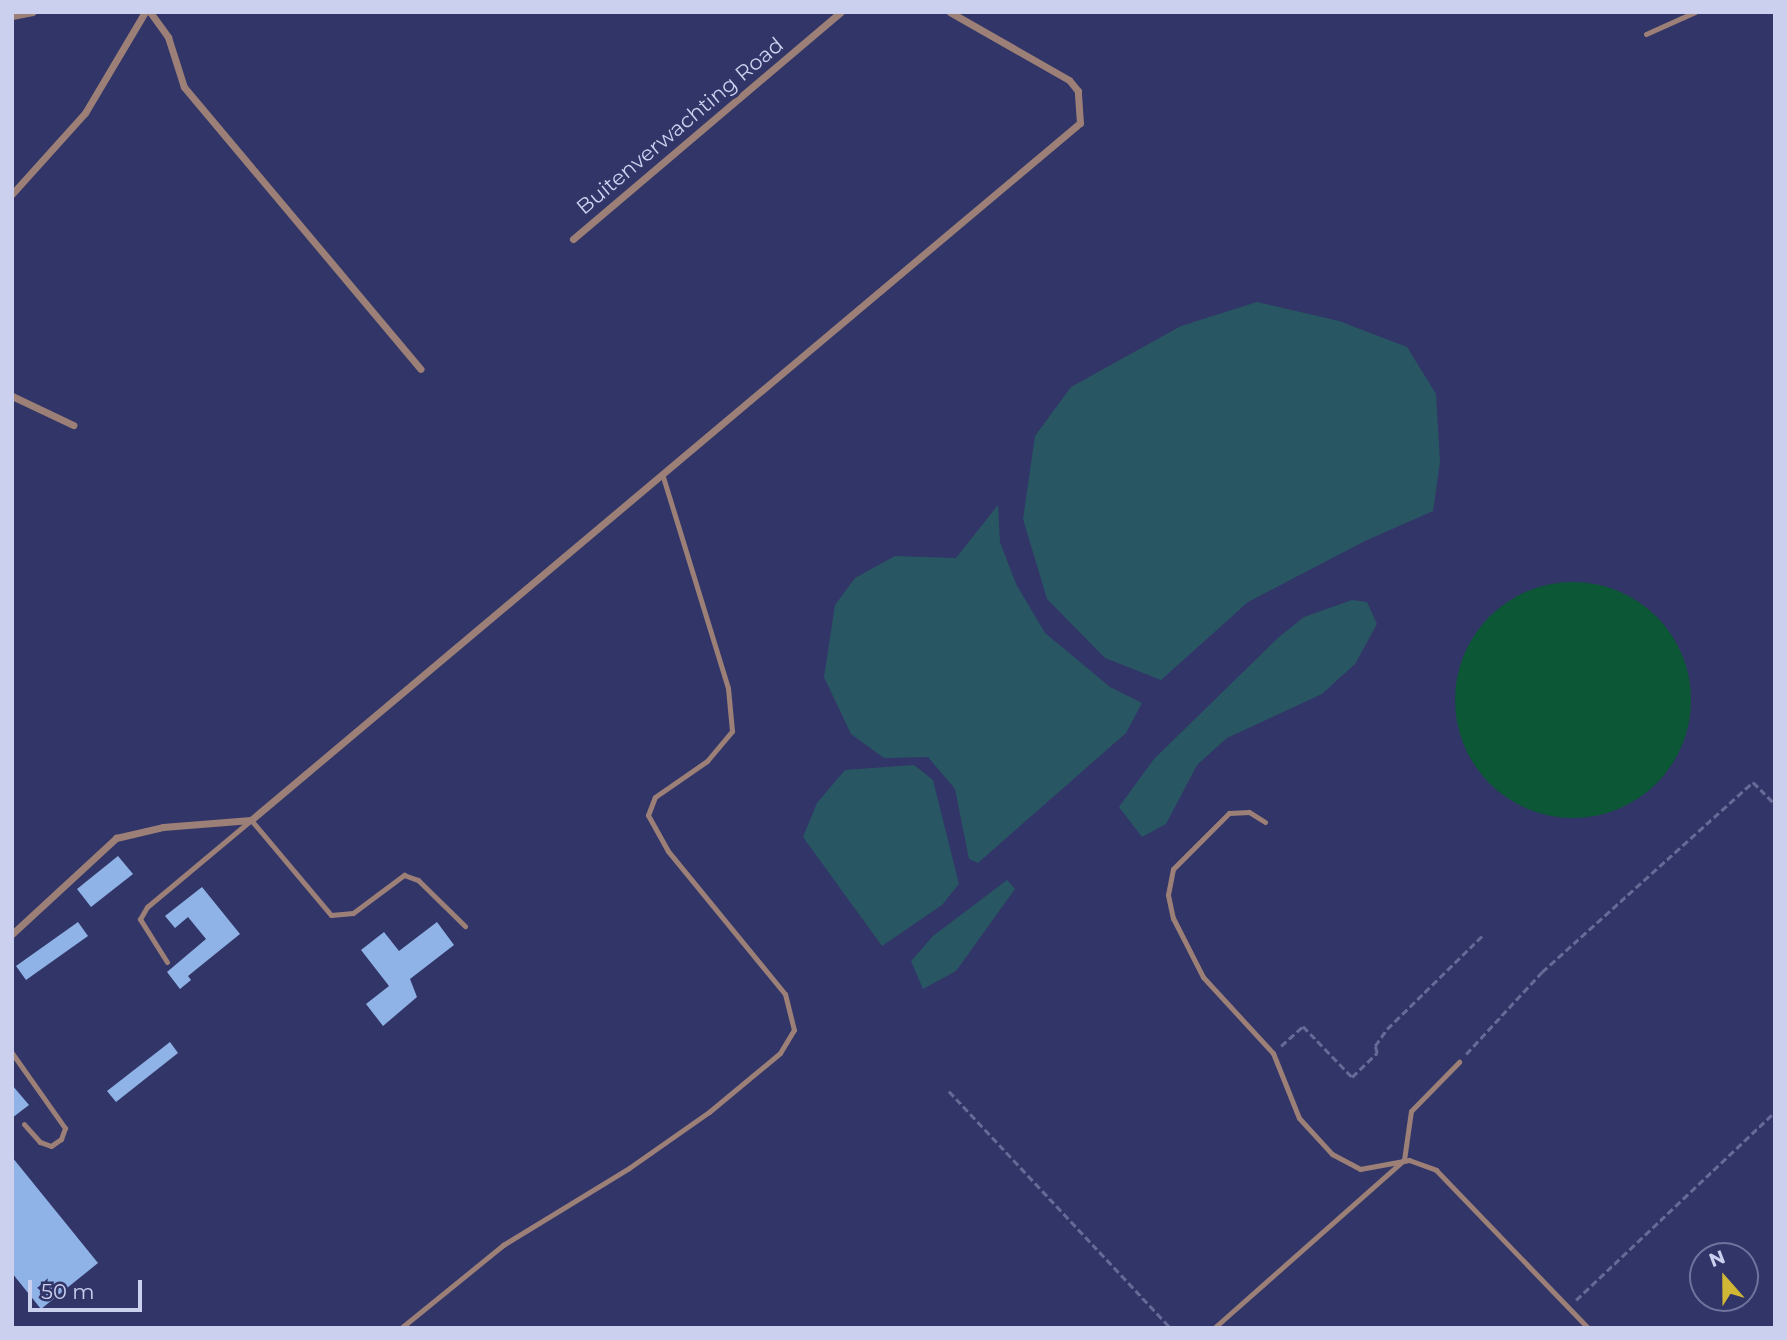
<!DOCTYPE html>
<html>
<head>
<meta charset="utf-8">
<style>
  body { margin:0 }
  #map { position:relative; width:1787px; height:1340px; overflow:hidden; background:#323567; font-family:Montserrat,sans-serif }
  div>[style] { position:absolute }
  .green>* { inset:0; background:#0c5735 }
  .round { border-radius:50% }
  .water>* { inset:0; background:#295663 }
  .building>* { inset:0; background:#8fb3e7 }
  .path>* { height:2.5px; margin-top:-1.25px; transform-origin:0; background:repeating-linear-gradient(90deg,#676a96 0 7px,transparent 0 10.5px) }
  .lane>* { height:5px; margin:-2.5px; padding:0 2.5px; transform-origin:2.5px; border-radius:2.5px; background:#9c8077 }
  .street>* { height:7px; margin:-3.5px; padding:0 3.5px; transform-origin:3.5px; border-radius:3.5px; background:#9c8077 }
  span { translate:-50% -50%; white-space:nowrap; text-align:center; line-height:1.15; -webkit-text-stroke:7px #323567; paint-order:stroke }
  .street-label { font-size:21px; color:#cbd0ef }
  .frame { position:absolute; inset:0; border:14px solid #cbd0ef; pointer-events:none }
  .north { position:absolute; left:1689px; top:1242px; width:70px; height:70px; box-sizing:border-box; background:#323567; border:2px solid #6f739d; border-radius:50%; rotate:339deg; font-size:19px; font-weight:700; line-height:28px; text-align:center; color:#cbd0ef }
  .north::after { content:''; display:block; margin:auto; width:24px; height:32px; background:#d0b736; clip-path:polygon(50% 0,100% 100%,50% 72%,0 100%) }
  .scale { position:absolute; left:28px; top:1280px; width:114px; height:32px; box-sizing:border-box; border:4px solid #cbd0ef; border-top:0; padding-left:9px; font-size:21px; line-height:24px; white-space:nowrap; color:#cbd0ef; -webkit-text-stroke:5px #323567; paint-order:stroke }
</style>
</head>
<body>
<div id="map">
  <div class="green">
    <div class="round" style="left:1455px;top:582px;width:236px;height:236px"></div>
  </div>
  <div class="water">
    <div style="clip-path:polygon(1257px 302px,1339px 321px,1407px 347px,1436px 394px,1440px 462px,1433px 511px,1365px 541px,1248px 602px,1161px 680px,1105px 658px,1047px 599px,1023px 519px,1035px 436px,1071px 387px,1181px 326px)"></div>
    <div style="clip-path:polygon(998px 505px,1000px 542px,1016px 584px,1045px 633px,1110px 687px,1142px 703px,1126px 733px,978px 863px,969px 859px,955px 789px,928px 757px,884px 758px,851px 734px,824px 677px,835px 605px,855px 578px,895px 556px,956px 558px)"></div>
    <div style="clip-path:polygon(1352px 600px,1367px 602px,1377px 624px,1355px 664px,1322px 694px,1227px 738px,1197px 765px,1166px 824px,1142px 837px,1119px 807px,1154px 759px,1279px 637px,1304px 617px)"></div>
    <div style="clip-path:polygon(914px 765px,933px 780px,959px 884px,942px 905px,882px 946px,803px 837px,817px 803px,845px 770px)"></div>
    <div style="clip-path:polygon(1007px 880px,1015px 889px,956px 971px,923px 989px,911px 961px,933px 936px)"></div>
  </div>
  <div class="building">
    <div style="clip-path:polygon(118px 856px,133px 874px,91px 907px,77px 889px)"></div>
    <div style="clip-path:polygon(202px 887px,240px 934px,188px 976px,191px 980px,180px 989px,167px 972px,206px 939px,188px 917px,175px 928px,165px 916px)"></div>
    <div style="clip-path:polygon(78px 922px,88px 936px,26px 980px,16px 966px)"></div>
    <div style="clip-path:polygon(437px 922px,454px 945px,410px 979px,417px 997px,383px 1026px,366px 1004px,389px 986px,361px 950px,384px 932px,399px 951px)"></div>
    <div style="clip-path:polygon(170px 1042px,178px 1053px,116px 1102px,107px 1091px)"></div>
    <div style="clip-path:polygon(12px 1085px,29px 1105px,12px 1118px)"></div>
    <div style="clip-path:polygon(12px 1157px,98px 1263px,41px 1309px,12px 1273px)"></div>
  </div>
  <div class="path">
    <div style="left:1281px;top:1046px;width:30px;rotate:-42deg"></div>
    <div style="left:1303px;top:1026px;width:71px;rotate:46.1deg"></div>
    <div style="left:1352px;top:1077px;width:35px;rotate:-44deg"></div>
    <div style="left:1377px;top:1053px;width:7px;rotate:-106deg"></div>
    <div style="left:1375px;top:1046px;width:21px;rotate:-55deg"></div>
    <div style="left:1387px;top:1029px;width:136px;rotate:-44.4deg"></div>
    <div style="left:1466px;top:1054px;width:112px;rotate:-47.2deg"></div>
    <div style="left:1542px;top:972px;width:284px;rotate:-42deg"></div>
    <div style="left:1753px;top:782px;width:31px;rotate:45deg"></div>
    <div style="left:949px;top:1091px;width:325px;rotate:46.9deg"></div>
    <div style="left:1576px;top:1300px;width:274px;rotate:-43.4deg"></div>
  </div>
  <div class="lane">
    <div style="left:1646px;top:34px;width:54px;rotate:-24.2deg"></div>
    <div style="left:1265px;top:822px;width:19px;rotate:-148deg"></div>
    <div style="left:1249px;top:812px;width:20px;rotate:177deg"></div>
    <div style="left:1229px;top:813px;width:79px;rotate:135deg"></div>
    <div style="left:1173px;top:869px;width:26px;rotate:101deg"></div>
    <div style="left:1168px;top:895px;width:24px;rotate:78deg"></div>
    <div style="left:1173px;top:918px;width:66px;rotate:63deg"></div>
    <div style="left:1203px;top:977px;width:103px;rotate:47.4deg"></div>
    <div style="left:1273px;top:1053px;width:70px;rotate:68.2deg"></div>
    <div style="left:1299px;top:1118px;width:49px;rotate:47.5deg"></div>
    <div style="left:1332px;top:1154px;width:32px;rotate:28deg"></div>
    <div style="left:1360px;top:1169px;width:50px;rotate:-10.4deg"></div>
    <div style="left:1409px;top:1160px;width:29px;rotate:20deg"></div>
    <div style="left:1436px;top:1170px;width:219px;rotate:46.1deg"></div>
    <div style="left:167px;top:962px;width:51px;rotate:-122.1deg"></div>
    <div style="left:140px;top:919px;width:14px;rotate:-60deg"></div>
    <div style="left:147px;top:907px;width:136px;rotate:-39.9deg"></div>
    <div style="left:251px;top:820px;width:124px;rotate:49.9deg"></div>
    <div style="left:331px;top:915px;width:22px;rotate:-5deg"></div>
    <div style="left:353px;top:913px;width:64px;rotate:-36.7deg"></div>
    <div style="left:404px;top:875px;width:15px;rotate:20deg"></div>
    <div style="left:418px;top:880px;width:66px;rotate:44.4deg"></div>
    <div style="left:12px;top:1053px;width:92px;rotate:54.8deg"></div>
    <div style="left:65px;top:1128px;width:12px;rotate:110deg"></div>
    <div style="left:61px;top:1139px;width:12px;rotate:145deg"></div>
    <div style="left:51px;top:1146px;width:12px;rotate:-160deg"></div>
    <div style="left:40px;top:1142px;width:24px;rotate:-132deg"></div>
    <div style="left:401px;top:1328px;width:132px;rotate:-39.1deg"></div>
    <div style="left:503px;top:1245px;width:148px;rotate:-31.4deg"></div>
    <div style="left:629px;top:1168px;width:98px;rotate:-35deg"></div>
    <div style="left:709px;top:1112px;width:92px;rotate:-39.7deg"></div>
    <div style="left:780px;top:1053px;width:27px;rotate:-59deg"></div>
    <div style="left:794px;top:1030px;width:37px;rotate:-104deg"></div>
    <div style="left:785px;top:994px;width:185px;rotate:-129.3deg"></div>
    <div style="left:668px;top:851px;width:41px;rotate:-119.1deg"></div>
    <div style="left:648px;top:815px;width:19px;rotate:-69deg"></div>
    <div style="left:655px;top:797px;width:63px;rotate:-34.7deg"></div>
    <div style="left:707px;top:761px;width:39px;rotate:-50deg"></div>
    <div style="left:732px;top:731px;width:43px;rotate:-95.3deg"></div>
    <div style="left:728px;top:688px;width:224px;rotate:-107.1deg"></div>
    <div style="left:1214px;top:1328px;width:254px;rotate:-41.5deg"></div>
    <div style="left:1404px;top:1160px;width:49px;rotate:-81.9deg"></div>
    <div style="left:1411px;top:1111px;width:69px;rotate:-45.6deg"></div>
  </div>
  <div class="street">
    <div style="left:150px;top:12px;width:31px;rotate:54deg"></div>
    <div style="left:168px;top:37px;width:52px;rotate:72.3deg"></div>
    <div style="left:184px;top:87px;width:368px;rotate:50deg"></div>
    <div style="left:12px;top:16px;width:21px;rotate:-11deg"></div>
    <div style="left:12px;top:194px;width:109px;rotate:-48deg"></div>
    <div style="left:85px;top:113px;width:117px;rotate:-59.3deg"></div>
    <div style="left:573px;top:239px;width:351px;rotate:-40.3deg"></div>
    <div style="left:12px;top:396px;width:68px;rotate:25.4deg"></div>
    <div style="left:12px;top:934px;width:142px;rotate:-42.7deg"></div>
    <div style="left:116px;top:838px;width:48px;rotate:-13.2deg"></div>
    <div style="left:163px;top:827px;width:88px;rotate:-4.5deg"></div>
    <div style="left:251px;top:820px;width:1083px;rotate:-40.06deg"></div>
    <div style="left:1080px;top:123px;width:32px;rotate:-94deg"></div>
    <div style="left:1078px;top:91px;width:14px;rotate:-129deg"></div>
    <div style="left:1069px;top:80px;width:137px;rotate:-150.3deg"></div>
  </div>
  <div class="street-label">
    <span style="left:680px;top:126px;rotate:-40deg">Buitenverwachting Road</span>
  </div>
  <div class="frame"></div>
  <div class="north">N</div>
  <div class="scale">50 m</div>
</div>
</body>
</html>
